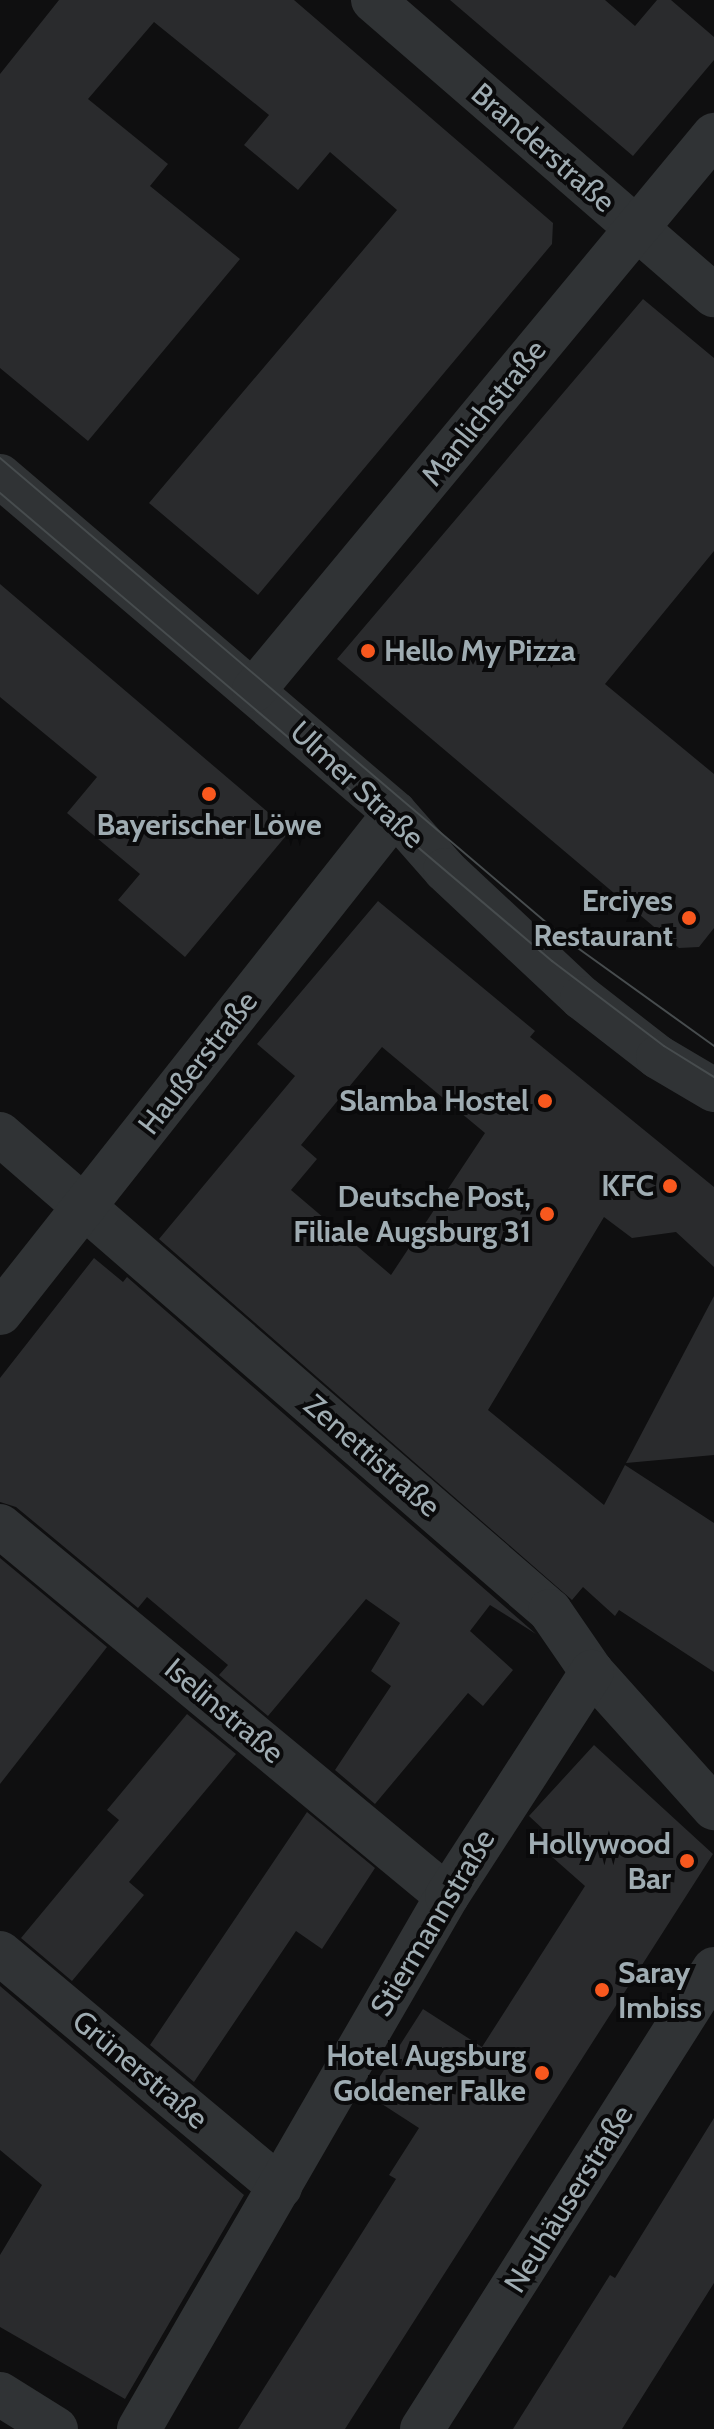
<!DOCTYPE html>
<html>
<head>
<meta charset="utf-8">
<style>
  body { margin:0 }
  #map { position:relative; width:714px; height:2429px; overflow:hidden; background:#0f0f10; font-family:Cabin,sans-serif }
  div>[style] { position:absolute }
  .building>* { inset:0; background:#2a2b2d }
  .minor>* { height:44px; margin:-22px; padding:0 22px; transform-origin:22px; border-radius:22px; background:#303335 }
  .tram>* { height:2px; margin:-1px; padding:0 1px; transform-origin:1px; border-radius:1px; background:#474c4e }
  .dots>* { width:22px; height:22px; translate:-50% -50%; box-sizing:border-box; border:4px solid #0a0a0b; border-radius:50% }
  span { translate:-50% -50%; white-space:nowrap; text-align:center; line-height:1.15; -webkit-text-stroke:8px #0a0a0b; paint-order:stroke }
  .street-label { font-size:30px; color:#9facb2 }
  .poi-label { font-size:30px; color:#9facb2; font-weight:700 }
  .left { translate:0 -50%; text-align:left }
  .right { translate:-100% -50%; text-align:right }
</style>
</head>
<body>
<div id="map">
  <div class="building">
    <div style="clip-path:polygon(59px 0,294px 0,553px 223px,552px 244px,258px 595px,149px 503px,397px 210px,330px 152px,298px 190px,244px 145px,269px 115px,154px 22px,88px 99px,168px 164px,150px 186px,240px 259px,88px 441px,0 368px,0 74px)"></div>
    <div style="clip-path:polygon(450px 0,605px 0,635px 26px,657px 0,671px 0,714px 37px,714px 60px,633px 156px)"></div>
    <div style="clip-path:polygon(643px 299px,714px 358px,714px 551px,605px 684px,714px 774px,714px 928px,699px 947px,679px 948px,337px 659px)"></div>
    <div style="clip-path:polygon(0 584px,290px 831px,185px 957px,118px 900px,140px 874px,67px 813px,97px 777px,0 697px)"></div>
    <div style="clip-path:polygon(evenodd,378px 901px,535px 1031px,530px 1037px,714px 1187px,714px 1267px,676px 1232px,632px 1238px,604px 1217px,488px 1410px,604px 1505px,625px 1465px,714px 1523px,714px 1672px,619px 1610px,615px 1616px,583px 1587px,572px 1600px,159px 1239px,295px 1076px,257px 1044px,378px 901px,382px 1047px,485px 1133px,391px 1275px,291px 1190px,317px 1159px,301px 1145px,382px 1047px)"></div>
    <div style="clip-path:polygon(94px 1258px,123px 1282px,127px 1277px,536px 1634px,490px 1605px,470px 1631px,513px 1670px,483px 1706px,468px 1693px,375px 1804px,335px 1770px,391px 1686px,371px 1671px,400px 1623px,366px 1599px,268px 1716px,219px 1675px,228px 1665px,147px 1597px,138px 1608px,16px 1507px,0 1502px,0 1378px)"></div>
    <div style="clip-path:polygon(714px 1296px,714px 1455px,626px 1463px)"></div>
    <div style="clip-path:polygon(0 1558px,107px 1647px,0 1784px)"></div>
    <div style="clip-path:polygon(187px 1714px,236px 1754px,129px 1882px,144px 1895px,72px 1981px,21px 1938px,119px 1820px,107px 1810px)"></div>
    <div style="clip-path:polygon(594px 1745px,713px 1854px,345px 2429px,238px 2429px,396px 2179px,389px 2175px,419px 2128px,368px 2095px,423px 2009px,482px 2047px,585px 1886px,551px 1856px,561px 1846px,529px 1816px)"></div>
    <div style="clip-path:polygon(307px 1812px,375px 1868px,322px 1949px,296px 1931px,194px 2082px,150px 2045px)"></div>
    <div style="clip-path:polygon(0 1986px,244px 2195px,125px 2399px,0 2327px,0 2255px,42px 2185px,0 2150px)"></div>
    <div style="clip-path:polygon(714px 2118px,714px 2283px,622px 2429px,513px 2429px,610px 2275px,615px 2278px)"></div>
  </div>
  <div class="minor">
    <div style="left:373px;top:0;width:451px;rotate:40.9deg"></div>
    <div style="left:0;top:476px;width:519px;rotate:40.47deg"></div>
    <div style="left:395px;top:813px;width:76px;rotate:48.7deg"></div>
    <div style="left:445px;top:870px;width:187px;rotate:43.1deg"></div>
    <div style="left:582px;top:998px;width:96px;rotate:37.8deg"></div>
    <div style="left:658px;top:1057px;width:65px;rotate:30.5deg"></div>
    <div style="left:254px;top:690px;width:721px;rotate:-50.35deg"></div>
    <div style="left:0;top:1134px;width:728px;rotate:40.93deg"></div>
    <div style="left:550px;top:1611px;width:74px;rotate:55.5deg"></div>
    <div style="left:592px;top:1672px;width:183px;rotate:48.1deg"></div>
    <div style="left:0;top:1313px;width:637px;rotate:-51.69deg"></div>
    <div style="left:0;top:1526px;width:580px;rotate:39.62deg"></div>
    <div style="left:0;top:1953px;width:365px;rotate:39.9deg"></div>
    <div style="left:0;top:2394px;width:66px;rotate:32deg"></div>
    <div style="left:139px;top:2429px;width:616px;rotate:-59.98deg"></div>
    <div style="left:447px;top:1896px;width:267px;rotate:-57.1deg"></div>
    <div style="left:422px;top:2429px;width:545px;rotate:-57.59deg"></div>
  </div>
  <div class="tram">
    <div style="left:0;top:458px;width:746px;rotate:40.38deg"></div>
    <div style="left:568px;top:941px;width:180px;rotate:35.7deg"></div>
    <div style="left:0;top:493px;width:724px;rotate:40.29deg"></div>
    <div style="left:552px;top:961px;width:141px;rotate:37.2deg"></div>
    <div style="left:664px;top:1046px;width:59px;rotate:31.8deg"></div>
  </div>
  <div class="dots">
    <div style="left:368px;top:651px;background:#f8581e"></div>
    <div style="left:209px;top:794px;background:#f8581e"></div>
    <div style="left:689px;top:918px;background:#f8581e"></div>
    <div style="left:545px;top:1101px;background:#f8581e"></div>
    <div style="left:670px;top:1186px;background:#f8581e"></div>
    <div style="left:547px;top:1214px;background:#f8581e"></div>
    <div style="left:687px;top:1861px;background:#f8581e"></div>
    <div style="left:602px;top:1990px;background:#f8581e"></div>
    <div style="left:542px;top:2073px;background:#f8581e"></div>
  </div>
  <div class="street-label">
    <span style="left:543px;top:148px;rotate:41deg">Branderstraße</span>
    <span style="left:484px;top:413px;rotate:-51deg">Manlichstraße</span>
    <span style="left:357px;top:785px;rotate:43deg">Ulmer Straße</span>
    <span style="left:198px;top:1063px;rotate:-52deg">Haußerstraße</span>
    <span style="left:372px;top:1456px;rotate:41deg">Zenettistraße</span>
    <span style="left:224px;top:1711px;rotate:40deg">Iselinstraße</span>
    <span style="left:433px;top:1923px;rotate:-59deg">Stiermannstraße</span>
    <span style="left:140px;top:2070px;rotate:40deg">Grünerstraße</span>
    <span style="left:569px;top:2199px;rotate:-58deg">Neuhäuserstraße</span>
  </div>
  <div class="poi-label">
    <span class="left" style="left:384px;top:651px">Hello My Pizza</span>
    <span style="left:209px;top:825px">Bayerischer Löwe</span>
    <span class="right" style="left:673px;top:918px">Erciyes<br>Restaurant</span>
    <span class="right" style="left:529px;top:1101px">Slamba Hostel</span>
    <span class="right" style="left:654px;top:1186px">KFC</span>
    <span class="right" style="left:531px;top:1214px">Deutsche Post,<br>Filiale Augsburg 31</span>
    <span class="right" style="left:671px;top:1861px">Hollywood<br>Bar</span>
    <span class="left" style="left:618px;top:1990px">Saray<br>Imbiss</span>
    <span class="right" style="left:526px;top:2073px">Hotel Augsburg<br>Goldener Falke</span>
  </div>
</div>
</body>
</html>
